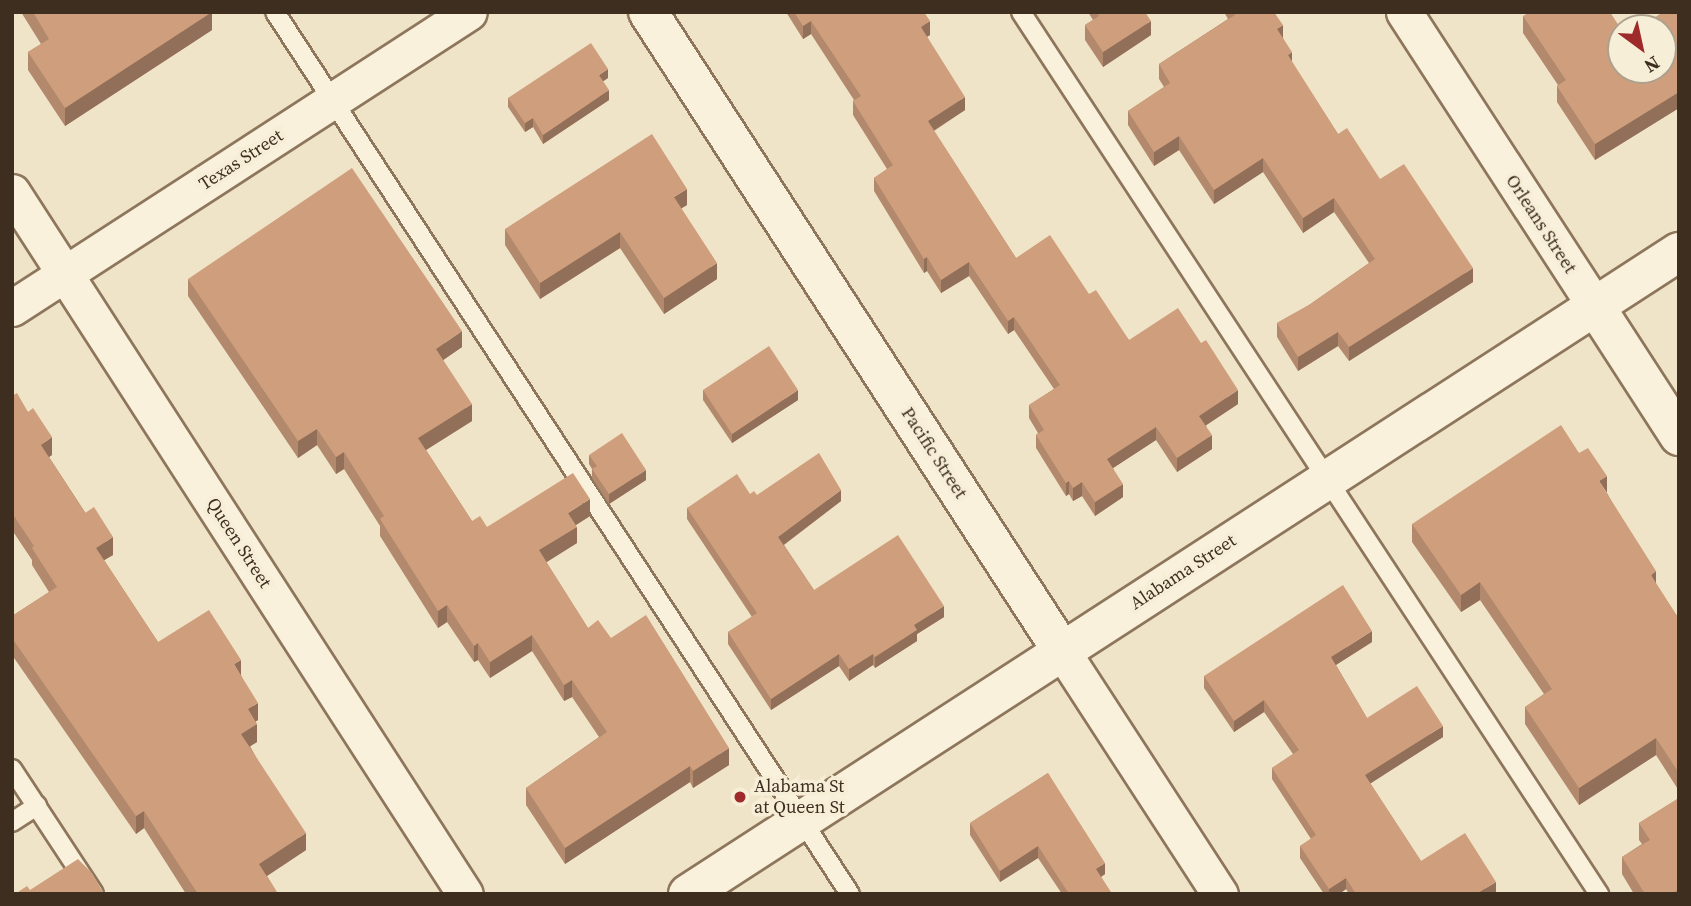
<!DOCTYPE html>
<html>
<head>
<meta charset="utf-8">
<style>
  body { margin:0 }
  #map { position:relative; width:1691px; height:906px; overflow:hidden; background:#f0e4c8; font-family:"Source Serif 4",serif }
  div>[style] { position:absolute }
  .roads { filter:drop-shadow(2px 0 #8d765c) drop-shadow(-2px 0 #8d765c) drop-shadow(0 2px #8d765c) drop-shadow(0 -2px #8d765c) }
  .service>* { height:18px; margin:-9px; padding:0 9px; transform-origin:9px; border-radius:9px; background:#faf1dc }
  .minor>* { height:35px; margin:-17.5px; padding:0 17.5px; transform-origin:17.5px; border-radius:17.5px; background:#faf1dc }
  .tertiary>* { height:38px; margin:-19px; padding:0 19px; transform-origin:19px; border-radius:19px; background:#faf1dc }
  .secondary>* { height:38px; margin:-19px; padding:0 19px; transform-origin:19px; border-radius:19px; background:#faf1dc }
  .wall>* { inset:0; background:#b2896c }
  .shaded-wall>* { inset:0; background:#916f58 }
  .building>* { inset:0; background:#cf9f7d }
  .dots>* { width:19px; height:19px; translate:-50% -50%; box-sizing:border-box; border:4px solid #f7eed8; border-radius:50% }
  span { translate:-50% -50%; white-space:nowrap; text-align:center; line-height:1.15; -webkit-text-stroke:7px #f7eed8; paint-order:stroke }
  .street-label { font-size:18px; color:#3d2e20 }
  .poi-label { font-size:18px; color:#3d2e20 }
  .left { translate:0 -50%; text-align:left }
  .frame { position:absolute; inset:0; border:14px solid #3d2e20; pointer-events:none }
  .north { position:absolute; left:1607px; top:14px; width:70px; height:70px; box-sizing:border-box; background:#f7eed8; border:2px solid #ada18e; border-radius:50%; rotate:147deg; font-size:19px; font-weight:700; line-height:28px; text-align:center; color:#3d2e20 }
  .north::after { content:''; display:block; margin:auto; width:24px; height:32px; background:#9e2a2b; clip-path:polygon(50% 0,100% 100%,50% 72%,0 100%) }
</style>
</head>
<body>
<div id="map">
  <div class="roads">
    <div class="service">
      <div style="left:275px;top:12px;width:1053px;rotate:56.9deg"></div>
      <div style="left:1021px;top:12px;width:1055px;rotate:56.76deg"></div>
      <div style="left:12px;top:769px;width:149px;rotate:56.7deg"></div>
      <div style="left:12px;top:822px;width:30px;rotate:-33deg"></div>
    </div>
    <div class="minor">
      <div style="left:1404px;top:12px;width:351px;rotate:57deg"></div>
      <div style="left:12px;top:192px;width:835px;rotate:57.17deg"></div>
      <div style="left:12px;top:308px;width:544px;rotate:-32.93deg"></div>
      <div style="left:1062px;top:651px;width:290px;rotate:57deg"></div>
    </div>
    <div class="tertiary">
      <div style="left:648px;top:12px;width:761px;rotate:57.06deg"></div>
    </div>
    <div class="secondary">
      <div style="left:1595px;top:306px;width:155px;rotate:57.1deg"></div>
      <div style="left:688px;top:894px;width:1181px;rotate:-32.94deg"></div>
    </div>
  </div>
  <div class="wall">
    <div style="clip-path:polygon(21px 12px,212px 12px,212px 30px,65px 126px,28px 70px,28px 52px,41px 44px)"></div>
    <div style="clip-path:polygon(786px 12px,924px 12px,930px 35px,927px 37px,965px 110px,934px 131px,1016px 258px,1089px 294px,1129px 340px,1238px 404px,1206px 425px,1212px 449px,1177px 472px,1156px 440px,1113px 468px,1123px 497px,1095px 516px,1082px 496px,1073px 501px,1069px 494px,1066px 496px,1036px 448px,1036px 435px,1038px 433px,1029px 418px,1029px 405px,1054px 389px,1014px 330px,1008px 334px,969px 276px,941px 293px,927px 271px,924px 273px,874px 191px,874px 178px,887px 169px,853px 115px,853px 101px,854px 100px,811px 34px,803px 39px)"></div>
    <div style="clip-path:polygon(1088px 12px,1145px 12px,1151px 35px,1103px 67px,1085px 40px,1085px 25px,1093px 20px)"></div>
    <div style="clip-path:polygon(1224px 12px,1274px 12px,1292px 63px,1338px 134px,1473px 282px,1349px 361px,1338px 346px,1298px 371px,1277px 337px,1277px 323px,1309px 305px,1369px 263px,1334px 212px,1303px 233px,1263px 172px,1214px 204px,1179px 150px,1154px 166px,1128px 125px,1128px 111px,1164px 87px,1159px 79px,1159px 64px,1228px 19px)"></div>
    <div style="clip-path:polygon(1679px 12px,1679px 108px,1595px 160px,1557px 102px,1557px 86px,1558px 85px,1523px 33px,1523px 16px,1621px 70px)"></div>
    <div style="clip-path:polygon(608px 78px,603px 81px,609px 100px,543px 144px,533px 127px,525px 132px,508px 107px,508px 98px)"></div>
    <div style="clip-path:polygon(687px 205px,681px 208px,717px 279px,664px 314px,620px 248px,540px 299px,505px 245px,505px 229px)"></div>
    <div style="clip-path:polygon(188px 279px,462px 347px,443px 360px,472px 421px,426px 450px,472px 521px,487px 527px,590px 516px,576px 525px,577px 543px,546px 562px,588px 628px,611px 638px,729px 765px,693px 788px,690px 782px,565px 864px,526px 805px,526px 788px,599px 737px,572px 697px,564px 701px,532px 651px,490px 678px,478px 660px,474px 662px,447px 622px,438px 628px,380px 536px,380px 526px,344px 469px,336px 474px,317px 445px,298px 458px,188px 296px)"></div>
    <div style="clip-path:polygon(703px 390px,798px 400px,732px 443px,703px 400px)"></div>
    <div style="clip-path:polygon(12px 396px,28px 412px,52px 455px,49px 457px,113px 555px,104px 560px,158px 642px,241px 675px,258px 720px,256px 721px,257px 742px,250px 746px,306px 850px,267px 876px,278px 894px,186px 894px,144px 828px,136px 834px,12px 655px,12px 616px,49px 592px,32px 565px,32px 560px,12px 530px)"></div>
    <div style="clip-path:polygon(589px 455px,646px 480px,609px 504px,592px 478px,592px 469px,589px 464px)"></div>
    <div style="clip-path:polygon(1607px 493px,1656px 584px,1679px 619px,1679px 791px,1656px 755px,1579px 805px,1525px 724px,1525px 707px,1544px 694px,1480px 600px,1461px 612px,1412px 542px,1412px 524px)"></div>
    <div style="clip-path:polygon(750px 494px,757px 495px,841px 501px,784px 545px,814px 590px,944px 617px,917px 634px,917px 641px,875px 668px,873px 665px,849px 681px,839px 666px,771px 710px,728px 644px,728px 632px,752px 617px,687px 519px,687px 508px)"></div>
    <div style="clip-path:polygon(1372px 642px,1336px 665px,1367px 718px,1443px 737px,1370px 783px,1421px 861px,1496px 893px,1494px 894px,1349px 894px,1346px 889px,1339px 894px,1324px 894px,1300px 858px,1300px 846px,1311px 839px,1272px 779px,1272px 768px,1293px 754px,1264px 712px,1234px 732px,1204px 688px,1204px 676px)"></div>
    <div style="clip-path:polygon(1048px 773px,1105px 874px,1101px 877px,1112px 894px,1062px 894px,1038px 858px,1000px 882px,970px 835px,970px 823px)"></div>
    <div style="clip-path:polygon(1679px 798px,1679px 894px,1634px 894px,1622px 874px,1622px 857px,1642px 844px,1639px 840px,1639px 823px)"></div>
  </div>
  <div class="shaded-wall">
    <div style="clip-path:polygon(212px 12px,212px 30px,65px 126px,65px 108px)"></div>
    <div style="clip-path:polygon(811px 21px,811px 34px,803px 39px,803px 26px)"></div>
    <div style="clip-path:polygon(930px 21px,930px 35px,921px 40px,921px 27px)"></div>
    <div style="clip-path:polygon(1151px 21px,1151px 35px,1103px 67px,1103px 52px)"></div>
    <div style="clip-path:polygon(1283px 25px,1283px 40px,1277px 29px)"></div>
    <div style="clip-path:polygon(1292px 52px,1292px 66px,1288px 55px)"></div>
    <div style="clip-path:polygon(608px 69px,608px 78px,599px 84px,599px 75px)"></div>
    <div style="clip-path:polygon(609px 90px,609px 100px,543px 144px,543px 135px)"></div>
    <div style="clip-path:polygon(1679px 92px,1679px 108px,1595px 160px,1595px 144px)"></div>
    <div style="clip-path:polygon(965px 97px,965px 110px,928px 134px,928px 121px)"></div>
    <div style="clip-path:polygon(533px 118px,533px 127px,525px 132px,525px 123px)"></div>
    <div style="clip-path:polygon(1179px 136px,1179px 150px,1154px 166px,1154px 152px)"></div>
    <div style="clip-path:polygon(1263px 158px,1263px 172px,1214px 204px,1214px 190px)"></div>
    <div style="clip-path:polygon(687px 189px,687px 205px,674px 213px,674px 197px)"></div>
    <div style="clip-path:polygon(1334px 198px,1334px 212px,1303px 233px,1303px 218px)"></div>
    <div style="clip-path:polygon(620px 232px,620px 248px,540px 299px,540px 283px)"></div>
    <div style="clip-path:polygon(927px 257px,927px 271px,924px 273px,924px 259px)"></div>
    <div style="clip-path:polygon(969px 262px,969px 276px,941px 293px,941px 280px)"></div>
    <div style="clip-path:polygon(717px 263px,717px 279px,664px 314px,664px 298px)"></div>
    <div style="clip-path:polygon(1473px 268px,1473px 282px,1349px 361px,1349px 347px)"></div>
    <div style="clip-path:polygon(1014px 317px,1014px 330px,1008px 334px,1008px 321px)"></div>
    <div style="clip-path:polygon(462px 331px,462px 347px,436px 365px,436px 349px)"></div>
    <div style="clip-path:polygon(1338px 332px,1338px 346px,1298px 371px,1298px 357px)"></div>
    <div style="clip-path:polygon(798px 390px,798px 400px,732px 443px,732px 434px)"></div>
    <div style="clip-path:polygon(1238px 390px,1238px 404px,1199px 430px,1199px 416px)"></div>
    <div style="clip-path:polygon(472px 404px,472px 421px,418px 455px,418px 438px)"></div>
    <div style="clip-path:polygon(1156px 427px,1156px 440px,1107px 472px,1107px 459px)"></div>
    <div style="clip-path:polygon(317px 429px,317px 445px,298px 458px,298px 441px)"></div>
    <div style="clip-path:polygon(1212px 435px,1212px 449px,1177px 472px,1177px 458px)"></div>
    <div style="clip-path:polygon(52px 437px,52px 455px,41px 462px,41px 445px)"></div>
    <div style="clip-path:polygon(344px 452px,344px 469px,336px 474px,336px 457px)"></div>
    <div style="clip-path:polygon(646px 470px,646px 480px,609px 504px,609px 494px)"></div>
    <div style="clip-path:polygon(1607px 476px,1607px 493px,1599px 481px)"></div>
    <div style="clip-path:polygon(1069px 481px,1069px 494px,1066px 496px,1066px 483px)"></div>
    <div style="clip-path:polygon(1082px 482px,1082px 496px,1073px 501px,1073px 488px)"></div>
    <div style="clip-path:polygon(1123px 484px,1123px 497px,1095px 516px,1095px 502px)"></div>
    <div style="clip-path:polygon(841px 490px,841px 501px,778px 549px,778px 537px)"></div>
    <div style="clip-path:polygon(590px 499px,590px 516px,568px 530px,568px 513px)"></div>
    <div style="clip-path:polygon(577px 527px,577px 543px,539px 567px,539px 550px)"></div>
    <div style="clip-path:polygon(113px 537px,113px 555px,96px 565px,96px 548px)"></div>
    <div style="clip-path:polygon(1656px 571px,1656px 589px,1651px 575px)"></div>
    <div style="clip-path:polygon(1480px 582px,1480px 600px,1461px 612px,1461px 595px)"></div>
    <div style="clip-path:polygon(447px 605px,447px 622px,438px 628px,438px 611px)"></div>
    <div style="clip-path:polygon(944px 606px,944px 617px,917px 634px,917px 641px,875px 668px,875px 657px,914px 625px)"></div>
    <div style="clip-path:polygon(1372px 631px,1372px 642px,1331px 668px,1331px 657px)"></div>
    <div style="clip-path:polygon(532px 635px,532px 651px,490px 678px,490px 662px)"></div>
    <div style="clip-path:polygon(478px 643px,478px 660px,474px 662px,474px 646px)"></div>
    <div style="clip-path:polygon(839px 654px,839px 666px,771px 710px,771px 699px)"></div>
    <div style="clip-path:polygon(873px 654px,873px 665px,849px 681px,849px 669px)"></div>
    <div style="clip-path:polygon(241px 660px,241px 677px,234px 664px)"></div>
    <div style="clip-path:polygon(572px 680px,572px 697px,564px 701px,564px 685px)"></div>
    <div style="clip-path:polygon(1264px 700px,1264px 712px,1234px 732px,1234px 721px)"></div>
    <div style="clip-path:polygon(258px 703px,258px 720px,248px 726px,248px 709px)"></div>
    <div style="clip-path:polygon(257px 724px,257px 742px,241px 752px,241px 734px)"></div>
    <div style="clip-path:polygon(1443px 726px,1443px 737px,1365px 787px,1365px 775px)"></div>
    <div style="clip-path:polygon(1656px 738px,1656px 755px,1579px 805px,1579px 788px)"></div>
    <div style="clip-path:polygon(729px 748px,729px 765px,693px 788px,693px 771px)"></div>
    <div style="clip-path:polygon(690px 766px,690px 782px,565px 864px,565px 848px)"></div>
    <div style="clip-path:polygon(144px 811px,144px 828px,136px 834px,136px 816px)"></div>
    <div style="clip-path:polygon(306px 833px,306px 850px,259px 881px,259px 864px)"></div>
    <div style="clip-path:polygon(1038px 846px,1038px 858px,1000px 882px,1000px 871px)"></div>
    <div style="clip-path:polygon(1105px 863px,1105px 874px,1096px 880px,1096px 869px)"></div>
    <div style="clip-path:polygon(1346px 878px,1346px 889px,1339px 894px,1329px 894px,1329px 889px)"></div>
    <div style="clip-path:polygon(1496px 882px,1496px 893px,1476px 894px)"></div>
  </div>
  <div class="building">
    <div style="clip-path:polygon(33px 12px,212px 12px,65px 108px,28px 52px,49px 39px)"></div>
    <div style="clip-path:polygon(794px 12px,924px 12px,930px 21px,921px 27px,965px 97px,928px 121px,1016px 258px,1050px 235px,1089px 294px,1096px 290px,1129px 340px,1178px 308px,1201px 343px,1206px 340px,1238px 390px,1199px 416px,1212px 435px,1177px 458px,1156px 427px,1107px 459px,1123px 484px,1095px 502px,1082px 482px,1073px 488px,1069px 481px,1066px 483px,1036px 435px,1044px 430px,1029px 405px,1060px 385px,1014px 317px,1008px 321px,969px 262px,941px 280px,927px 257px,924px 259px,874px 178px,893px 165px,853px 101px,861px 96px,811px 21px,803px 26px)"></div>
    <div style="clip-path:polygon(1097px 12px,1145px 12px,1151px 21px,1103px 52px,1085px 25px,1099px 16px)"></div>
    <div style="clip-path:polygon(1233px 12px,1274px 12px,1283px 25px,1277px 29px,1292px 52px,1288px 55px,1338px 134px,1347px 128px,1380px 179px,1404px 164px,1473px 268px,1349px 347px,1338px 332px,1298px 357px,1277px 323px,1309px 305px,1375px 259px,1334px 198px,1303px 218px,1263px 158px,1214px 190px,1179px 136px,1154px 152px,1128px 111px,1170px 83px,1159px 64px,1235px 15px)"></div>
    <div style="clip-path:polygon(1530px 12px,1610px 12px,1621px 29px,1621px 70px,1663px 70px,1663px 28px,1639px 28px,1663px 12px,1679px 12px,1679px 92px,1595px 144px,1557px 86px,1566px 80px,1523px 16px)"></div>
    <div style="clip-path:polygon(591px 43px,608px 69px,599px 75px,609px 90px,543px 135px,533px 118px,525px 123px,508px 98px)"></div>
    <div style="clip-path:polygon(652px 134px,687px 189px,674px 197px,717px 263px,664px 298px,620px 232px,540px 283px,505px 229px)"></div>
    <div style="clip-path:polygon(352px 168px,462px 331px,436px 349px,472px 404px,418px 438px,472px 521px,480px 516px,487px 527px,573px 473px,590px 499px,568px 513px,577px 527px,539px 550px,588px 628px,598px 620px,611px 638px,646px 615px,729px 748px,693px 771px,690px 766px,565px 848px,526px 788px,607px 732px,572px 680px,564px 685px,532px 635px,490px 662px,478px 643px,474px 646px,447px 605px,438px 611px,380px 519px,384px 516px,344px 452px,336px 457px,317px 429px,298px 441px,188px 279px)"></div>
    <div style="clip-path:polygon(769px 346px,798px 390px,732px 434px,703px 390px)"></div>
    <div style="clip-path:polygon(17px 393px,28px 412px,33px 408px,52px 437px,41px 445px,85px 513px,94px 507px,113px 537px,96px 548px,158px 642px,209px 610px,241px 660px,234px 664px,258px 703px,248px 709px,257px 724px,241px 734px,306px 833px,259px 864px,278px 894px,198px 894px,144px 811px,136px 816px,12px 638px,12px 616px,57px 587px,32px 548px,34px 546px,12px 513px,12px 396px)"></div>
    <div style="clip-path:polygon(1561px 425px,1579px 453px,1588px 448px,1607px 476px,1599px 481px,1656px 571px,1651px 575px,1679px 619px,1679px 773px,1656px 738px,1579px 788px,1525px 707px,1552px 689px,1480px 582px,1461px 595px,1412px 524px)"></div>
    <div style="clip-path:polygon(622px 433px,646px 470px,609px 494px,592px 469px,597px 466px,589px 455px)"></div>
    <div style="clip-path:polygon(819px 453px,841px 490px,778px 537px,814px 590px,898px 535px,944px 606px,914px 625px,917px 630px,875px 657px,873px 654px,849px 669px,839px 654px,771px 699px,728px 632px,757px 613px,687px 508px,737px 474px,750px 494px,754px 491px,757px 495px)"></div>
    <div style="clip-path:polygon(1343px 585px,1372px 631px,1331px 657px,1367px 718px,1417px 686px,1443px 726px,1365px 775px,1421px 861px,1465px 833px,1496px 882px,1476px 894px,1356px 894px,1346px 878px,1329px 889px,1300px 846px,1316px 835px,1272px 768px,1299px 750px,1264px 700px,1234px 721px,1204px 676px)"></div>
    <div style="clip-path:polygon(1048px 773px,1105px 863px,1096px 869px,1112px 894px,1069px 894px,1038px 846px,1000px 871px,970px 823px)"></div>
    <div style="clip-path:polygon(1679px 798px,1679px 889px,1672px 894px,1645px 894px,1622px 857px,1650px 840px,1639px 823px)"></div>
    <div style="clip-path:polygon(78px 859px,92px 873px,104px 894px,15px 894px,27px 886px,30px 890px)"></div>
  </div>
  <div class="dots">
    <div style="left:740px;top:797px;background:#9e2a2b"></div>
  </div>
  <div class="street-label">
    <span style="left:241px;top:160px;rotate:-33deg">Texas Street</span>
    <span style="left:1541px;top:224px;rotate:57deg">Orleans Street</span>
    <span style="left:934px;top:453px;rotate:57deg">Pacific Street</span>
    <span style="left:239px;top:543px;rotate:57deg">Queen Street</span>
    <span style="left:1183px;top:572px;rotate:-33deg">Alabama Street</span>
  </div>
  <div class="poi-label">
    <span class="left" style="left:754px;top:797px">Alabama St<br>at Queen St</span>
  </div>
  <div class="frame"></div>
  <div class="north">N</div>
</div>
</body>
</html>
